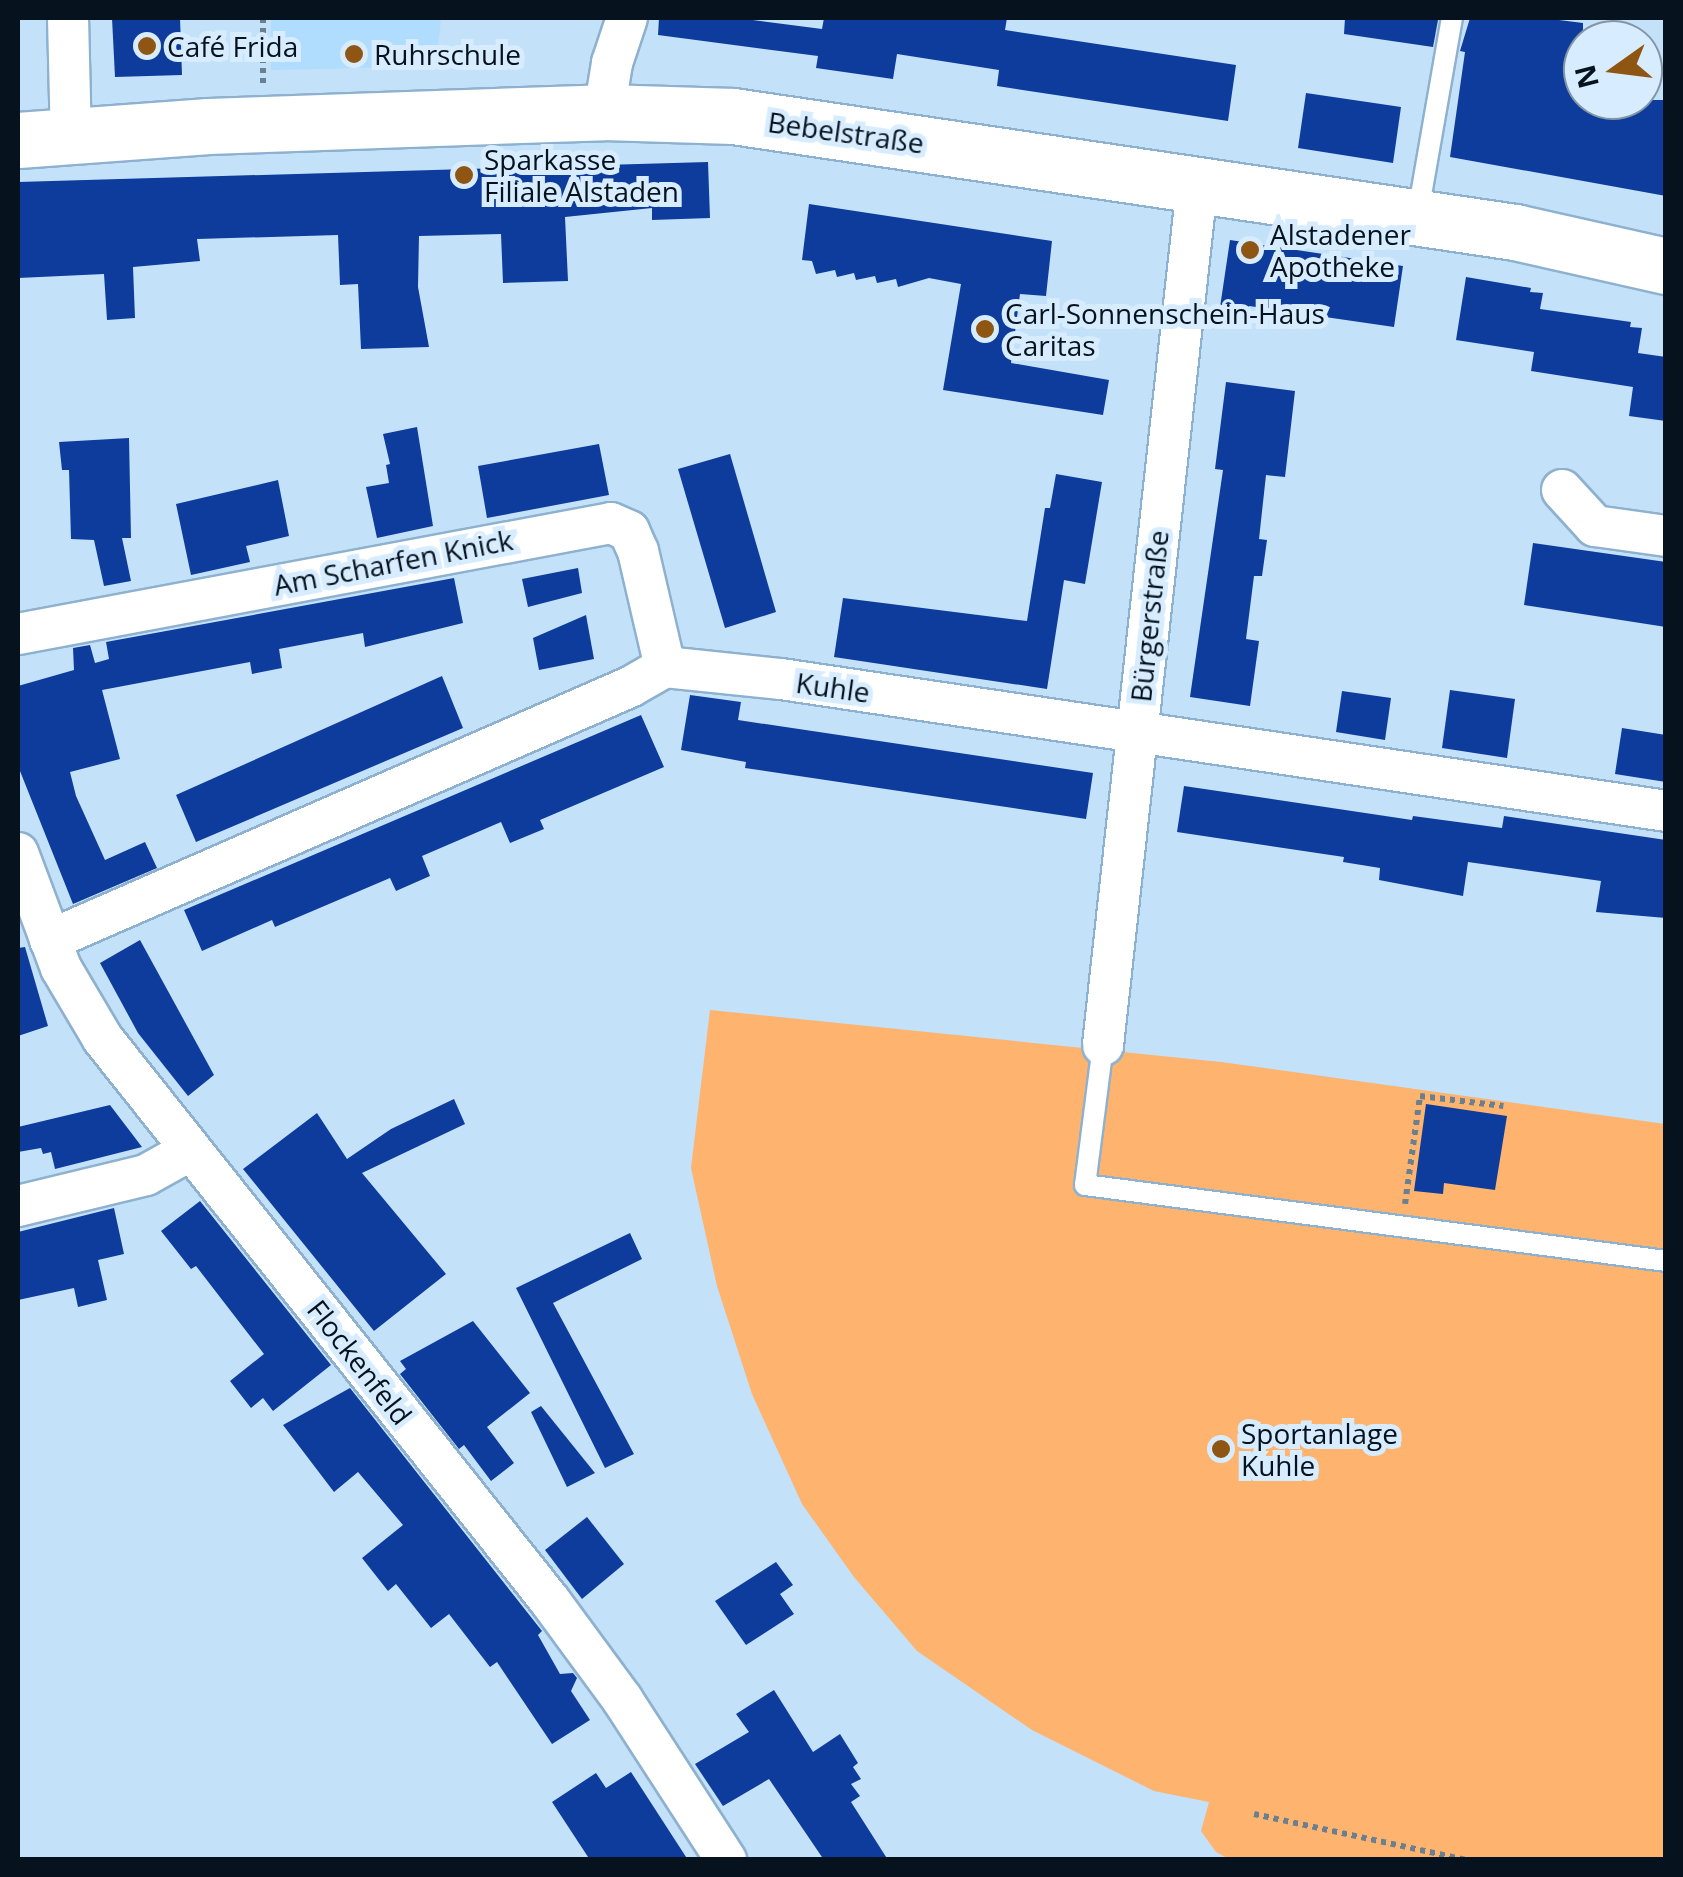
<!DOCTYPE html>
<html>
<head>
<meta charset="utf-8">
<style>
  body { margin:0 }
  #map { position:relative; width:1683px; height:1877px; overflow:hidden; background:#c3e1f8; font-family:"Open Sans",sans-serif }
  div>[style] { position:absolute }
  .built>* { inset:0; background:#b0dcfe }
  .green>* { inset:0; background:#feb36e }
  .building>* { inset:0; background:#0d3c9d }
  .path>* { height:6px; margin-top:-3px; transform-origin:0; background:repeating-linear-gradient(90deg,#6a8091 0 5px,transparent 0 10px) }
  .roads { filter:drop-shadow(2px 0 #8db1ce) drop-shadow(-2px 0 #8db1ce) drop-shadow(0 2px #8db1ce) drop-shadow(0 -2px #8db1ce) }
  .lane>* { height:20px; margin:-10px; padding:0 10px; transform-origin:10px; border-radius:10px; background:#fff }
  .street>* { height:40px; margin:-20px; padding:0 20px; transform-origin:20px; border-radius:20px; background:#fff }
  .secondary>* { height:55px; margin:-27.5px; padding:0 27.5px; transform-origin:27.5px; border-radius:27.5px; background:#fff }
  .dots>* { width:28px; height:28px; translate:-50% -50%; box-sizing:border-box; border:5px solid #d7edff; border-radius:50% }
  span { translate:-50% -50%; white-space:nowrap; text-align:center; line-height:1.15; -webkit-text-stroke:10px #d7edff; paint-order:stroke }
  .poi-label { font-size:28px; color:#06131e }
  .left { translate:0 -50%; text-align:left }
  .street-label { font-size:28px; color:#06131e }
  .frame { position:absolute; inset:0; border:20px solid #06131e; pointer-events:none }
  .north { position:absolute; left:1563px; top:20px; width:100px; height:100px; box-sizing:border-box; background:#d7edff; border:2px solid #8396a5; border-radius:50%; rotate:256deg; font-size:28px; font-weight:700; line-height:40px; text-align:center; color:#06131e }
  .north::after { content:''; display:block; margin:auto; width:35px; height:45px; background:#8f5512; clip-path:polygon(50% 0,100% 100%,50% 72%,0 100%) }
</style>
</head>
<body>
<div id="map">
  <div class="built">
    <div style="clip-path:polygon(271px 18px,441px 18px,436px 66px,271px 70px)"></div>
  </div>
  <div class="green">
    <div style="clip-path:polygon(710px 1010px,1221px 1062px,1665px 1124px,1665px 1859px,1229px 1859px,1216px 1852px,1201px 1831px,1209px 1802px,1154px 1791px,1032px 1730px,917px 1651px,854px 1577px,802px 1504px,752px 1394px,717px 1286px,691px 1168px)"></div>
  </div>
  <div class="building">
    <div style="clip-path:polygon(112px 18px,180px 18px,182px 75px,115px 77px)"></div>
    <div style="clip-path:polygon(659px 18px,738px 18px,822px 29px,824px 18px,1007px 18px,1005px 30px,1236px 65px,1228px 121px,997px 86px,999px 70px,897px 54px,893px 79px,816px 68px,818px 56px,658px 35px)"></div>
    <div style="clip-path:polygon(1345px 18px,1438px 20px,1433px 47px,1344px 34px)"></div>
    <div style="clip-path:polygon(1470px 18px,1543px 18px,1583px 23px,1583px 100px,1666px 100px,1666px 196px,1450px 157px,1465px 52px,1460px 51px)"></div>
    <div style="clip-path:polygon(1306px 93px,1401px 107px,1393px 163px,1298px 148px)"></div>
    <div style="clip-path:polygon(708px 162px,710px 218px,652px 220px,652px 208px,565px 217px,568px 281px,503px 283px,501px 234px,419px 236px,418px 287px,429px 347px,361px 349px,358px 284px,340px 285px,338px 235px,197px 239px,200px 261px,133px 267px,135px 318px,107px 320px,104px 274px,18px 278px,18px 182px)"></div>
    <div style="clip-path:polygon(809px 204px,1052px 241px,1046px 296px,1020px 294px,1011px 363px,1109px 380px,1103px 415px,943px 390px,961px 284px,929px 278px,898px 287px,896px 279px,877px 283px,875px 276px,856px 280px,854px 273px,837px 277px,835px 270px,816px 274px,812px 261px,802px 260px)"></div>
    <div style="clip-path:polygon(1230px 240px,1403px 266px,1394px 327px,1249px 306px,1246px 325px,1218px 321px)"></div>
    <div style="clip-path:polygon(1466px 277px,1531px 288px,1530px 292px,1543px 293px,1540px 309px,1631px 322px,1630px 327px,1642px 328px,1638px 353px,1666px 357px,1666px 421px,1629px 416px,1633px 387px,1531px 371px,1534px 352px,1456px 340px)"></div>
    <div style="clip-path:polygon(1226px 382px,1295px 391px,1285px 477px,1266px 475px,1259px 539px,1267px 540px,1262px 576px,1254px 576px,1246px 639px,1259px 641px,1250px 706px,1190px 697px,1223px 470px,1215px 469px)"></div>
    <div style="clip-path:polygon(417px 427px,433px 526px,377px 538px,366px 487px,389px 483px,386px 465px,390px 464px,383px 434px)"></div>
    <div style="clip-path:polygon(129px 438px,131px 538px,122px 538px,131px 581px,104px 586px,94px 540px,71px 539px,69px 470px,62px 470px,59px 442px)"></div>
    <div style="clip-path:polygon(599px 444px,609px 495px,487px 518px,478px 466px)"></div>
    <div style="clip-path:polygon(730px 454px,776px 612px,725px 628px,678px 469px)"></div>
    <div style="clip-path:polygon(1056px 474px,1102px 482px,1085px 584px,1064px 580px,1047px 689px,834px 657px,843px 598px,1027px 621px,1045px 508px,1050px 508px)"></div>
    <div style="clip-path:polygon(278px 480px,289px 536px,246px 546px,250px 562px,191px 575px,176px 504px)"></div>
    <div style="clip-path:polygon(1533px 543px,1666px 562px,1666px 627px,1524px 605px)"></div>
    <div style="clip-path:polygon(578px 568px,582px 593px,528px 607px,522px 579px)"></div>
    <div style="clip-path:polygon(454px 578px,463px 623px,365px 647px,363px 633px,279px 649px,282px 668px,252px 674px,250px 662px,102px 690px,120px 759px,70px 772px,76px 796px,105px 860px,145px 842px,157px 868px,73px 904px,18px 766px,18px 686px,74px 670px,73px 648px,90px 645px,95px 663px,109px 659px,106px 642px)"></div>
    <div style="clip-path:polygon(586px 615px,594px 659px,539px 670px,533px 638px)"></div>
    <div style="clip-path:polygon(442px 676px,463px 728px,196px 842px,176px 795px)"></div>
    <div style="clip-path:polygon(1450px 690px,1515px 699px,1507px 758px,1442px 748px)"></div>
    <div style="clip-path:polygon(1342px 691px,1391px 698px,1385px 740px,1336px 732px)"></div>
    <div style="clip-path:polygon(690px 695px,741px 702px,738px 720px,1093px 773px,1086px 819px,745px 768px,746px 762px,681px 750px)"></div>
    <div style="clip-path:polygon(641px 715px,664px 767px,540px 820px,544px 829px,510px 843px,501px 822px,422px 856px,430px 876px,396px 891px,390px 878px,275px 927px,272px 920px,202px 951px,184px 910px)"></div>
    <div style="clip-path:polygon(1622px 728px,1666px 735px,1666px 782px,1615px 774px)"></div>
    <div style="clip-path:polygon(1184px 786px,1412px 820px,1413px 816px,1502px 828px,1504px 816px,1666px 840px,1666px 918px,1596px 912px,1601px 881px,1468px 862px,1463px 896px,1379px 880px,1380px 868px,1343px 862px,1344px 857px,1177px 832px)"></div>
    <div style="clip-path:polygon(140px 940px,214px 1075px,188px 1096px,138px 1033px,100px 963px)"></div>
    <div style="clip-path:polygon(25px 947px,48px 1026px,18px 1036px,18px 948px)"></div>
    <div style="clip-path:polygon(454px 1099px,465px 1124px,362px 1173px,446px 1274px,374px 1331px,243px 1169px,317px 1113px,347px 1159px,391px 1129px)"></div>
    <div style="clip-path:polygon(1426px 1104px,1507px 1116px,1495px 1190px,1444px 1183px,1443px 1194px,1414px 1191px)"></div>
    <div style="clip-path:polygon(110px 1105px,142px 1147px,55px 1169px,51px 1152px,43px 1154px,41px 1148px,18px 1152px,18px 1127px)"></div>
    <div style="clip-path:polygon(200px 1201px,331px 1365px,273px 1411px,263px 1398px,251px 1408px,230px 1381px,264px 1354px,196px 1266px,191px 1269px,161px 1231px)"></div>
    <div style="clip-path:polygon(114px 1208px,124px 1254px,98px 1260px,107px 1300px,78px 1307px,74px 1288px,18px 1300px,18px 1232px)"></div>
    <div style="clip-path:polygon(630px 1233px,642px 1259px,553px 1303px,634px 1454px,605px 1468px,516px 1288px)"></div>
    <div style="clip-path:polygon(473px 1321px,530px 1393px,487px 1427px,514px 1463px,491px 1481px,464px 1445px,459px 1449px,400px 1374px,406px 1369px,400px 1361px)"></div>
    <div style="clip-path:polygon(350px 1388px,542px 1631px,538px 1635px,560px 1674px,573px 1673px,577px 1678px,571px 1691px,590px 1720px,552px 1744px,497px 1662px,490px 1667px,449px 1614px,431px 1628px,396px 1584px,388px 1591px,362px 1558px,403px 1525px,358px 1472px,334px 1492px,283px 1425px)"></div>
    <div style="clip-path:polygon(541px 1406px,595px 1473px,567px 1487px,531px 1412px)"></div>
    <div style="clip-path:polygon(587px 1517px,624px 1564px,582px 1599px,545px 1550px)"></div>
    <div style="clip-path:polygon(776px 1562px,793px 1585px,780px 1594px,794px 1614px,746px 1645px,715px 1601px)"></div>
    <div style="clip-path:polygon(774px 1690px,813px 1752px,840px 1734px,858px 1763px,853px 1767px,861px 1779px,851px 1784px,860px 1796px,851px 1802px,888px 1860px,824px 1860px,769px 1779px,723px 1806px,695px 1764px,749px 1732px,736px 1714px)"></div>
    <div style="clip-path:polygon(631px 1772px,688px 1860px,590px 1860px,552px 1802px,596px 1773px,606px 1788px)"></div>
  </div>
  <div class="path">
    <div style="left:263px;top:18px;width:65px;rotate:90deg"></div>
    <div style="left:1405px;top:1204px;width:109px;rotate:-82.1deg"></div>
    <div style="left:1420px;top:1096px;width:84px;rotate:6.9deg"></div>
    <div style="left:1254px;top:1814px;width:217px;rotate:12.2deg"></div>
  </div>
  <div class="roads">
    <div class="lane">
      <div style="left:1417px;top:218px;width:203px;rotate:-80.1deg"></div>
      <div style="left:1103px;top:1045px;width:141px;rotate:97.3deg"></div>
      <div style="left:1085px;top:1185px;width:586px;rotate:7.45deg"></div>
    </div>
    <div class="street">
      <div style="left:68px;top:18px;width:122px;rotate:88.6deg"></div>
      <div style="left:604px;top:112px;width:50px;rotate:-80.7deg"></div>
      <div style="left:612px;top:63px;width:47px;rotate:-71.6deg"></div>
      <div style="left:1562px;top:490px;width:49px;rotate:47.5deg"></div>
      <div style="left:1595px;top:526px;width:72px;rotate:8deg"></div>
      <div style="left:18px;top:634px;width:603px;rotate:-10.6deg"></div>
      <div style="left:611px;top:523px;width:20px;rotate:24deg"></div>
      <div style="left:629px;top:531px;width:22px;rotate:66deg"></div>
      <div style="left:638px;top:551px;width:119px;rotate:76.9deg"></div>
      <div style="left:18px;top:853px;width:123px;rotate:69.5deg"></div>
      <div style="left:61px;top:968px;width:82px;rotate:59.4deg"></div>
      <div style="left:103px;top:1039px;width:718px;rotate:51.5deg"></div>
      <div style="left:550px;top:1601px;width:122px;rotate:53.7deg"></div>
      <div style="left:622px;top:1699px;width:192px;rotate:57.1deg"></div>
      <div style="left:50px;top:940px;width:633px;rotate:-23.57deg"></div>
      <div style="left:630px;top:687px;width:40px;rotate:-29.7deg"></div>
      <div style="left:665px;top:667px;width:117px;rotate:5.9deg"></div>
      <div style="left:781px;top:679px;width:895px;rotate:8.48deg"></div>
      <div style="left:1103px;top:1045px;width:863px;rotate:-83.75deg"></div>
      <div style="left:18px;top:1206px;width:132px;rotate:-13.6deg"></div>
      <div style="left:146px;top:1175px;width:51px;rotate:-29.1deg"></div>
    </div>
    <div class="secondary">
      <div style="left:18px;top:140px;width:191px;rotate:-4.2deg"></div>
      <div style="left:208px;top:126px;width:396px;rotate:-2deg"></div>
      <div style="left:604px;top:112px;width:129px;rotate:1.8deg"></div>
      <div style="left:733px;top:116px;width:791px;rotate:8.44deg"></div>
      <div style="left:1515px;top:232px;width:155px;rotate:12.7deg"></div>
    </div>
  </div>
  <div class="dots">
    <div style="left:147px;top:46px;background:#8f5512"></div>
    <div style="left:354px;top:54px;background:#8f5512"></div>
    <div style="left:464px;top:175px;background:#8f5512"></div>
    <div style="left:1250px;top:250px;background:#8f5512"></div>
    <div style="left:985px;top:329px;background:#8f5512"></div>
    <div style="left:1221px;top:1449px;background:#8f5512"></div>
  </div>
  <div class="poi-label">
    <span class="left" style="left:167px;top:46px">Café Frida</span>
    <span class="left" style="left:374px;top:54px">Ruhrschule</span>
    <span class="left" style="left:484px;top:175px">Sparkasse<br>Filiale Alstaden</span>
    <span class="left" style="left:1270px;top:250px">Alstadener<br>Apotheke</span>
    <span class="left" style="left:1005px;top:329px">Carl-Sonnenschein-Haus<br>Caritas</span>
    <span class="left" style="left:1241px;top:1449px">Sportanlage<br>Kuhle</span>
  </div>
  <div class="street-label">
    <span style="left:846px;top:132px;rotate:8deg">Bebelstraße</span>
    <span style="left:393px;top:562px;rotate:-11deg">Am Scharfen Knick</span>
    <span style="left:1149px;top:616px;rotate:-84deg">Bürgerstraße</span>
    <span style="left:833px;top:687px;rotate:8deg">Kuhle</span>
    <span style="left:360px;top:1362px;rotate:52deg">Flockenfeld</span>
  </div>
  <div class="frame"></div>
  <div class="north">N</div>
</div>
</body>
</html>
